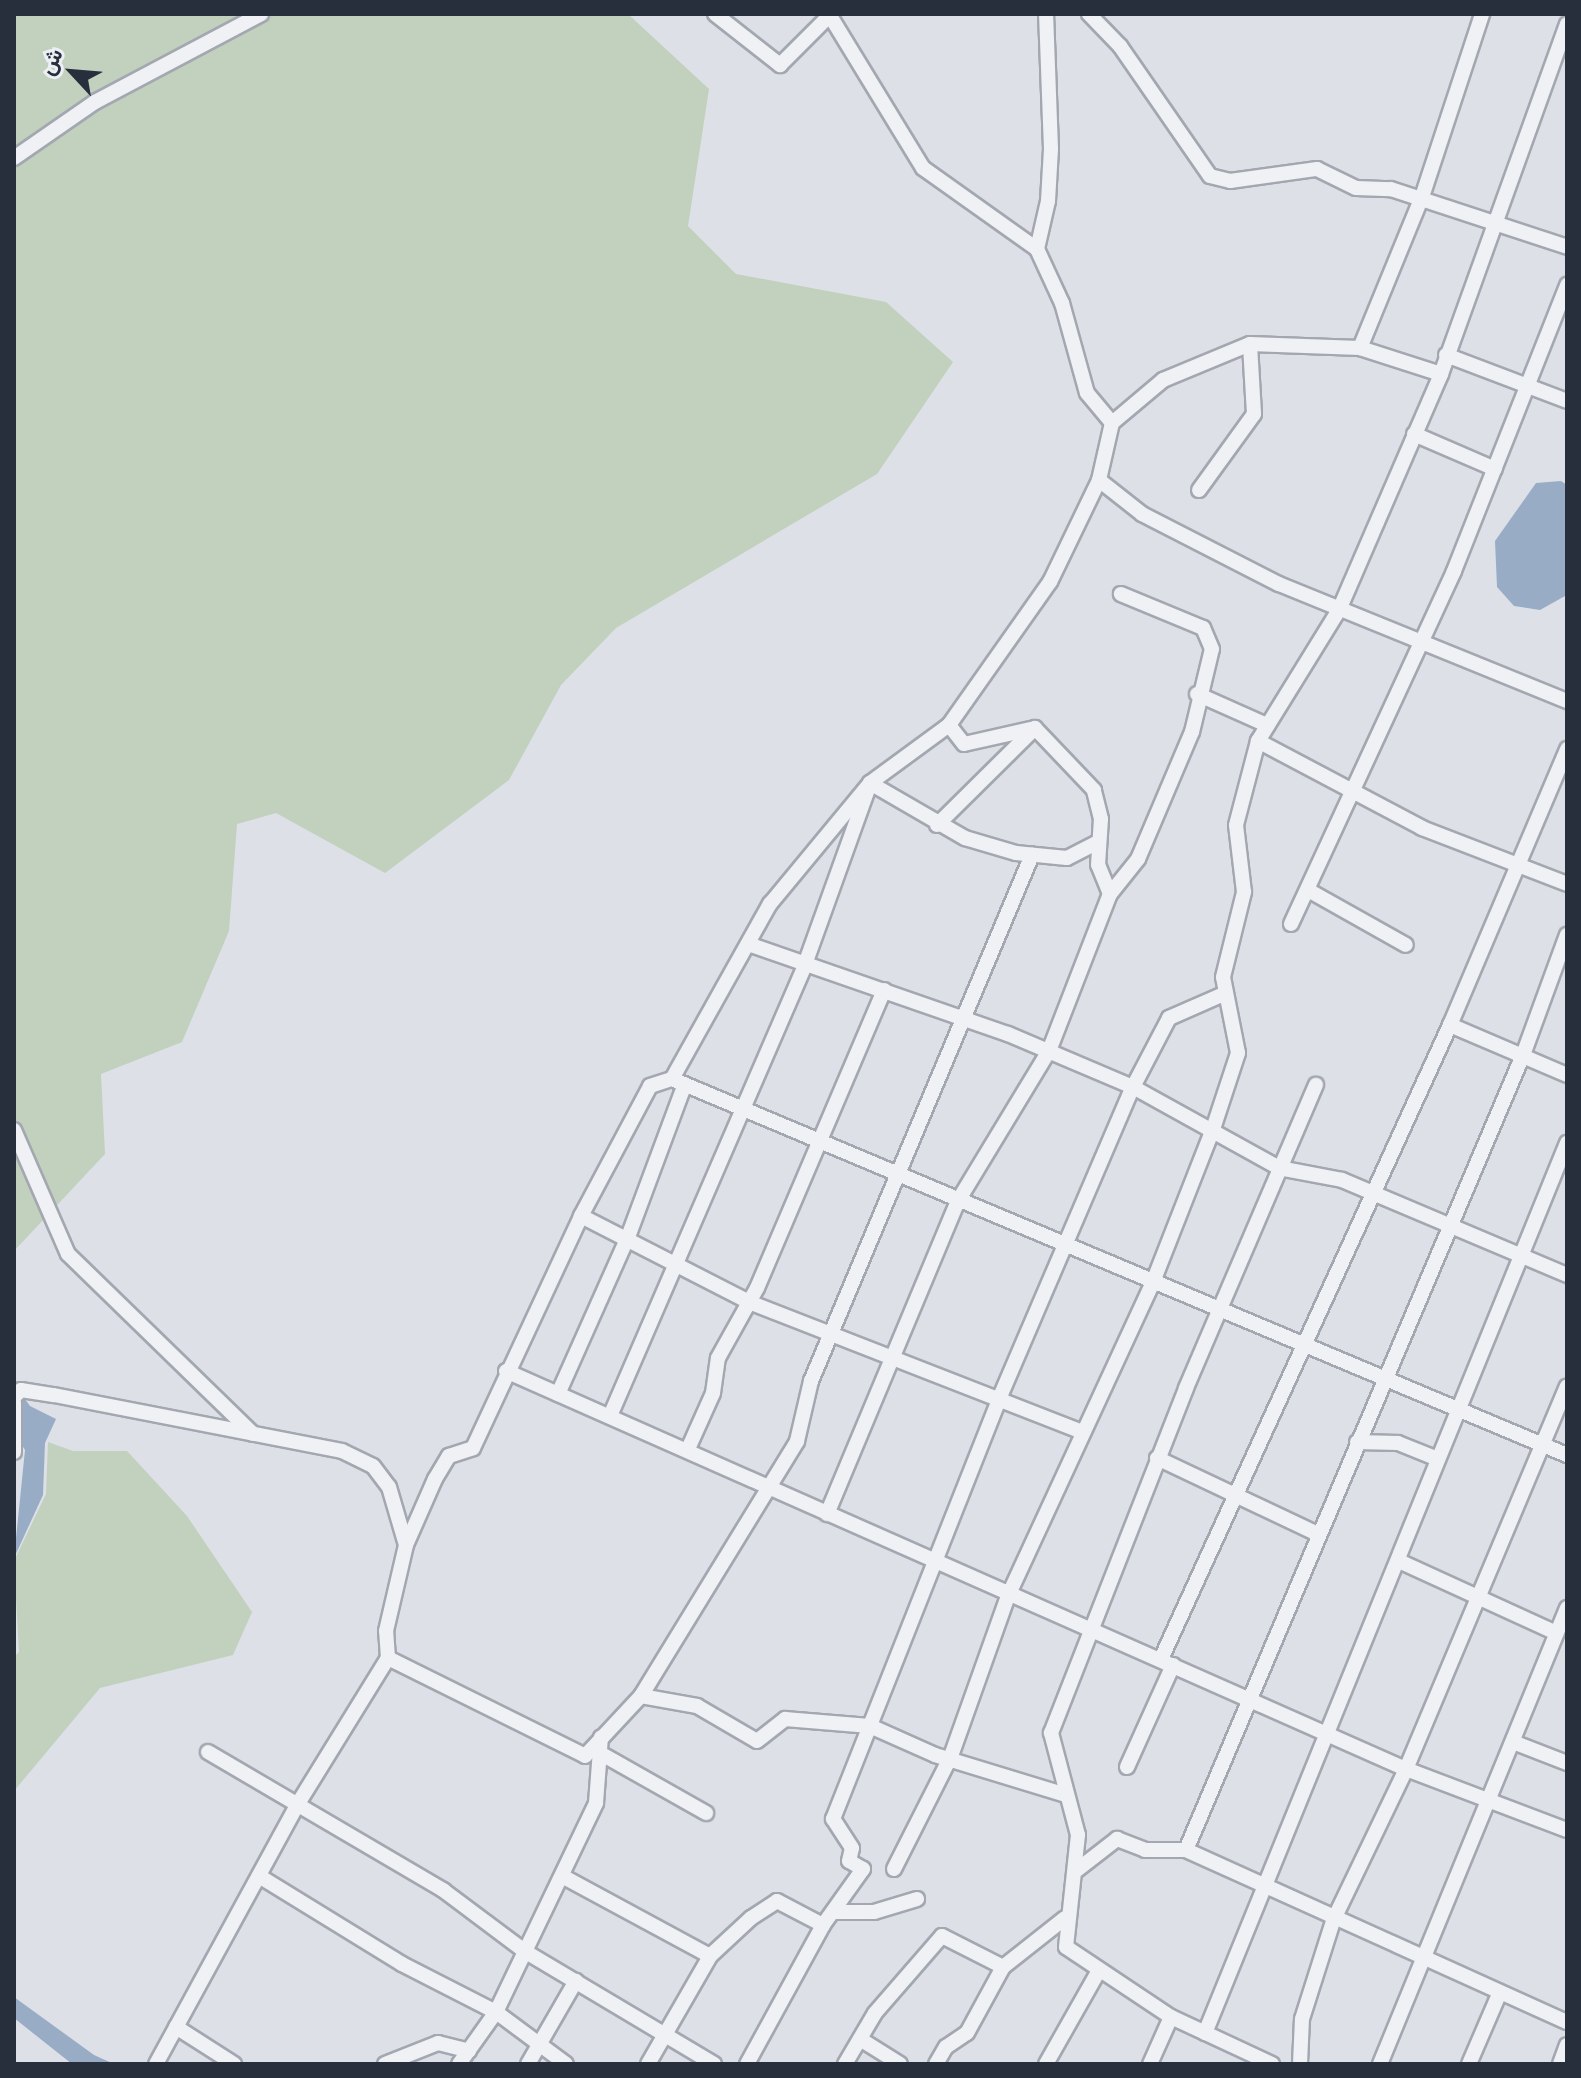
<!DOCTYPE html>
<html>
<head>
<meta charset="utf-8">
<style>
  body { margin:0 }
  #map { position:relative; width:1581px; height:2078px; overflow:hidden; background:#dde0e6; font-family:"Titillium Web",Vazirmatn,sans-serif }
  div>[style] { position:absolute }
  .green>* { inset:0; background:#c2d0be }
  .water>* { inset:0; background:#98acc5 }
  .roads { filter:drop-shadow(2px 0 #a3a7b0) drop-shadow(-2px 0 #a3a7b0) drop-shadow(0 2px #a3a7b0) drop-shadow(0 -2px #a3a7b0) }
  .minor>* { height:14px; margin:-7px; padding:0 7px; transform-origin:7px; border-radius:7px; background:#eff1f5 }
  span { translate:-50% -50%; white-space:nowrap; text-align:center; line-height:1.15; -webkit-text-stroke:7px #eceff4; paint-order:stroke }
  .frame { position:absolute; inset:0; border:16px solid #272e3c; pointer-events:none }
  .north { position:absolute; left:32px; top:32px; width:80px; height:80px; -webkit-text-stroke:6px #eceff4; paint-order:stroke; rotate:296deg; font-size:22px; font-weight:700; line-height:32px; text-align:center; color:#272e3c }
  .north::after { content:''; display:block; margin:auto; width:28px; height:36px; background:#272e3c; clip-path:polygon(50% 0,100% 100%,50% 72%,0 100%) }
</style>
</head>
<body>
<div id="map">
  <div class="green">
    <div style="clip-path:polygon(14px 14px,628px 14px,709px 89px,688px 226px,736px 274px,886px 302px,953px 362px,877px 474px,616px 628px,561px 685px,509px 780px,385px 873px,276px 813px,237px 824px,229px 931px,182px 1042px,101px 1074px,105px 1154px,14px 1251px)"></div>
    <div style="clip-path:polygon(48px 1442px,73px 1451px,127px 1451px,187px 1516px,252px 1612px,233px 1655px,100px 1688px,14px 1791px,14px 1657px,19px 1652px,14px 1561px,46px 1494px)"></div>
  </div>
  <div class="water">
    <div style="clip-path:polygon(1561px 481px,1567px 485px,1565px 596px,1540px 610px,1514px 606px,1497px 587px,1495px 541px,1536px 483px)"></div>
    <div style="clip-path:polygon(14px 1384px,30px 1406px,56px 1419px,45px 1443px,43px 1495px,14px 1558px,25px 1450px,14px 1433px)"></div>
    <div style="clip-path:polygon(14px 1997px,94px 2055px,114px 2064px,72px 2064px,14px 2018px)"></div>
  </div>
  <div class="roads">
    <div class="minor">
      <div style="left:715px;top:14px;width:83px;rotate:38.1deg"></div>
      <div style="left:780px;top:65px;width:72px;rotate:-45deg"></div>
      <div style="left:829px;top:14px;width:180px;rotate:58.6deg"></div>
      <div style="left:923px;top:168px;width:140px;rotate:35.4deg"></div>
      <div style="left:1037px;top:249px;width:60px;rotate:65.2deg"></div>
      <div style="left:1062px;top:303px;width:93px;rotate:74.5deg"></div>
      <div style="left:1087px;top:393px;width:39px;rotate:50deg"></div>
      <div style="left:1089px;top:14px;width:45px;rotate:45.9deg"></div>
      <div style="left:1120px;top:46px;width:158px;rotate:55.3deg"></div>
      <div style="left:1210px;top:176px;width:21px;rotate:14deg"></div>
      <div style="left:1230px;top:181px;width:88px;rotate:-7.9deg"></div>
      <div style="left:1317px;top:169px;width:43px;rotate:26deg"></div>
      <div style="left:1356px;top:188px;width:35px;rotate:2deg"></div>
      <div style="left:1391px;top:189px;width:185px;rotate:18.2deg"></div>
      <div style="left:14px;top:158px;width:98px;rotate:-34.7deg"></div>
      <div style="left:95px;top:102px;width:188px;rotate:-27.9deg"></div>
      <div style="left:1037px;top:249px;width:49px;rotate:-77.1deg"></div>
      <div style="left:1048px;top:201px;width:52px;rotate:-86.7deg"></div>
      <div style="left:1051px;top:149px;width:135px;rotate:-92.1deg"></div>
      <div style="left:1360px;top:348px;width:163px;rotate:-67.7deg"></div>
      <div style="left:1422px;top:197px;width:193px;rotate:-71.8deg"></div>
      <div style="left:1446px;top:355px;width:129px;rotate:20.8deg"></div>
      <div style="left:1414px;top:434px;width:88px;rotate:23.4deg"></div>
      <div style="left:1099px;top:480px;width:55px;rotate:38.3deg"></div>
      <div style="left:1142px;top:514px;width:154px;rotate:27.1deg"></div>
      <div style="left:1279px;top:584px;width:311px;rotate:22.1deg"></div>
      <div style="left:1199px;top:490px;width:94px;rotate:-54.1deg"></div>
      <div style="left:1254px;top:414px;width:70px;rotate:-93.3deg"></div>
      <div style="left:1197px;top:694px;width:77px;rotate:23.9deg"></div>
      <div style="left:949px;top:725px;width:24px;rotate:52deg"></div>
      <div style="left:964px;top:744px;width:69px;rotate:-12.6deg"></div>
      <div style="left:1258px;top:741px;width:186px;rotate:27.9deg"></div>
      <div style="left:1422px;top:828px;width:155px;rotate:21.1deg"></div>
      <div style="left:870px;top:783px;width:110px;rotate:30.1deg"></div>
      <div style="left:965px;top:838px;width:53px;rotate:16.4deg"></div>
      <div style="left:1016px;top:853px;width:51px;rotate:5.6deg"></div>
      <div style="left:1067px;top:858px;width:35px;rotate:-27deg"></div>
      <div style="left:937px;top:825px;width:138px;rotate:-44.7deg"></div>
      <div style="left:1308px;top:890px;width:112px;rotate:29.3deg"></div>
      <div style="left:1110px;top:894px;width:45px;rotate:-51.3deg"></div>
      <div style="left:1138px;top:859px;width:138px;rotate:-67deg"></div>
      <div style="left:1192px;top:732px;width:85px;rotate:-76.5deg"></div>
      <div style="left:1212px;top:649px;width:23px;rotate:-113deg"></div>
      <div style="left:1203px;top:628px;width:89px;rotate:-157.5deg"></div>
      <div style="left:1291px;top:924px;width:389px;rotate:-65.2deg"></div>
      <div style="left:1454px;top:571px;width:308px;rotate:-68.4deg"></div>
      <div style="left:748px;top:944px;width:275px;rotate:19.1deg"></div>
      <div style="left:1008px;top:1034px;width:136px;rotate:23deg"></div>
      <div style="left:1133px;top:1087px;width:167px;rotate:29deg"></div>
      <div style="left:1279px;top:1168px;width:64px;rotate:10.8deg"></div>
      <div style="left:1342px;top:1180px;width:244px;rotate:22.9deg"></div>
      <div style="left:1450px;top:1025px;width:127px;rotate:23.1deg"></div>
      <div style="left:672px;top:1079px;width:201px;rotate:-60.8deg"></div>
      <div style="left:770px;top:904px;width:157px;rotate:-50.4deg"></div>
      <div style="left:870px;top:783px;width:98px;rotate:-36.3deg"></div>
      <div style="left:949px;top:725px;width:175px;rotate:-54.8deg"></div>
      <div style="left:1050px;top:582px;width:113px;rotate:-64.3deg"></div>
      <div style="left:1099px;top:480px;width:58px;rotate:-77.2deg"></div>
      <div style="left:1112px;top:423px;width:67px;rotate:-40.1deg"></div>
      <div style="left:1163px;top:380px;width:94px;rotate:-22.5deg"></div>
      <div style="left:1250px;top:344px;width:110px;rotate:2.1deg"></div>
      <div style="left:1360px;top:348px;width:85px;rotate:17.8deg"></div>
      <div style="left:14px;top:1130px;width:135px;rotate:66.5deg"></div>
      <div style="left:68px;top:1254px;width:258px;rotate:44.2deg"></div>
      <div style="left:581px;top:1216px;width:189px;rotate:27.1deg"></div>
      <div style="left:749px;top:1302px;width:357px;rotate:21.3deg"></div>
      <div style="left:506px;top:1371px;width:984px;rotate:23.86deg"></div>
      <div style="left:1406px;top:1769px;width:172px;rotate:20.8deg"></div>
      <div style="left:558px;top:1394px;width:172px;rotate:-66deg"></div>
      <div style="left:628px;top:1237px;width:163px;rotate:-69.6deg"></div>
      <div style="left:14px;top:1397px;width:10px;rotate:-45deg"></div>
      <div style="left:21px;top:1390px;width:33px;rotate:9deg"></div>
      <div style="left:54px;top:1395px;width:293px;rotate:11deg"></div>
      <div style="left:342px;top:1451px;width:34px;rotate:26deg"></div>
      <div style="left:373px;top:1466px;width:26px;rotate:53deg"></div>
      <div style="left:389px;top:1487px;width:60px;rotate:73.7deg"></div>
      <div style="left:14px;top:1402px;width:50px;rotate:90deg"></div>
      <div style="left:610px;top:1416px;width:489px;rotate:-66.6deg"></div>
      <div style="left:804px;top:967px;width:195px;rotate:-70.2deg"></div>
      <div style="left:1357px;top:1442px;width:41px;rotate:1.4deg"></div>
      <div style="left:1398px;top:1443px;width:40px;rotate:22deg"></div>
      <div style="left:688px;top:1449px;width:61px;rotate:-65.9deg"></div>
      <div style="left:713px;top:1393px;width:35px;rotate:-82deg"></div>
      <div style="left:718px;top:1358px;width:80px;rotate:-60.9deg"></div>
      <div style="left:757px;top:1288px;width:324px;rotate:-66.9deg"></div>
      <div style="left:1157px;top:1458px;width:178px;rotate:25.3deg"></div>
      <div style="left:827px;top:1514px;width:339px;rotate:-67.3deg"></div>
      <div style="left:958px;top:1201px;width:175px;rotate:-58.8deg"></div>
      <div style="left:1049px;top:1051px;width:168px;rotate:-68.8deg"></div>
      <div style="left:1110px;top:894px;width:31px;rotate:-112deg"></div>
      <div style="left:1098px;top:865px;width:46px;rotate:-86.3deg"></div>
      <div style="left:1101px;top:819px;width:30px;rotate:-104deg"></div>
      <div style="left:1094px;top:790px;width:86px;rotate:-133.6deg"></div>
      <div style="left:1399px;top:1561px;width:173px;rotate:24.6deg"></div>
      <div style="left:388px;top:1658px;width:220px;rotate:26.4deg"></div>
      <div style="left:585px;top:1756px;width:82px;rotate:-47deg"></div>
      <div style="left:641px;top:1696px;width:299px;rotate:-58.5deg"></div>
      <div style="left:797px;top:1441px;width:62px;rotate:-76.9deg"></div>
      <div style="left:811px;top:1381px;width:571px;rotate:-67.21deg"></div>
      <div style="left:1161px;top:1659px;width:697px;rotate:-65.49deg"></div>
      <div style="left:1450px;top:1025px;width:300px;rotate:-67deg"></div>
      <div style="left:641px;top:1696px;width:57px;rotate:10.1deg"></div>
      <div style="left:697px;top:1706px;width:69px;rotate:30.3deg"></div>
      <div style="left:757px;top:1741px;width:36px;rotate:-38deg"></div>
      <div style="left:785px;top:1719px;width:85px;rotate:4.7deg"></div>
      <div style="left:870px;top:1726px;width:71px;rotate:24deg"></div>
      <div style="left:935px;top:1755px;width:137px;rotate:17deg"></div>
      <div style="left:1513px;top:1742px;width:58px;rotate:21.3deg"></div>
      <div style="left:208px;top:1752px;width:273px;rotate:30.4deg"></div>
      <div style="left:443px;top:1890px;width:104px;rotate:36.8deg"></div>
      <div style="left:526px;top:1952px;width:219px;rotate:30.8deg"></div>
      <div style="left:600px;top:1753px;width:122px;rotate:29.5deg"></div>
      <div style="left:1127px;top:1767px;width:112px;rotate:-65.7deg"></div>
      <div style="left:1186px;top:1850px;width:863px;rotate:-67.03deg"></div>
      <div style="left:1523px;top:1055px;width:128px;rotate:-69.9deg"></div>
      <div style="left:894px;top:1869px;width:127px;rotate:-63.2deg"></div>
      <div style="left:951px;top:1756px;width:170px;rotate:-70.4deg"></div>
      <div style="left:1008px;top:1596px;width:346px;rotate:-65.2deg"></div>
      <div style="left:1153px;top:1282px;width:168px;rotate:-68.6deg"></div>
      <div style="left:1214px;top:1126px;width:77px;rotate:-71.8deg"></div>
      <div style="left:1238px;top:1053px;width:77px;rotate:-101.2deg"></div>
      <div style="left:1223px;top:977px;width:88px;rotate:-76.1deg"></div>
      <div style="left:1244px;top:892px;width:67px;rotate:-96.8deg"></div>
      <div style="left:1236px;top:825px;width:87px;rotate:-75.3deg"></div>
      <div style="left:1258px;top:741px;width:154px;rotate:-58.3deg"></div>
      <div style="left:1339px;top:610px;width:257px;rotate:-66.6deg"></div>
      <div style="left:1441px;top:374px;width:372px;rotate:-70.2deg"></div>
      <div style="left:1077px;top:1870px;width:51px;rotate:-37.8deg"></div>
      <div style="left:1117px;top:1839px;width:30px;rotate:21deg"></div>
      <div style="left:1145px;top:1850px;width:41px"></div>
      <div style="left:1186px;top:1850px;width:418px;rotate:24.3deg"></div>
      <div style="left:259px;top:1876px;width:168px;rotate:31.6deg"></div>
      <div style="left:402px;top:1964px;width:106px;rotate:27.1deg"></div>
      <div style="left:496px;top:2012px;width:87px;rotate:36.6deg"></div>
      <div style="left:562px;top:1876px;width:168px;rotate:28.4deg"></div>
      <div style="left:833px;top:1912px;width:41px"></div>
      <div style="left:874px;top:1912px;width:45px;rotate:-16.8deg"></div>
      <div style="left:176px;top:2027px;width:69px;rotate:32.5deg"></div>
      <div style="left:1205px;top:2033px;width:961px;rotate:-67.87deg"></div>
      <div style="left:860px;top:2039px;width:47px;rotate:32deg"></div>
      <div style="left:156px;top:2064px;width:298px;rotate:-61.4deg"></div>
      <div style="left:299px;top:1802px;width:169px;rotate:-58.3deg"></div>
      <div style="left:388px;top:1658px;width:27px;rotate:-94deg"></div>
      <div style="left:386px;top:1631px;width:88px;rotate:-76.9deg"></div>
      <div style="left:406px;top:1545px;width:72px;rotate:-66.3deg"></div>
      <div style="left:435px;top:1479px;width:27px;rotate:-59deg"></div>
      <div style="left:449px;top:1456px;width:25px;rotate:-18deg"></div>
      <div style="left:473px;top:1448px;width:256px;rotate:-65deg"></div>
      <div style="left:581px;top:1216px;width:147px;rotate:-62deg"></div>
      <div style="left:650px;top:1086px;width:23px;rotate:-18deg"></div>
      <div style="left:672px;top:1079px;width:971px;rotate:22.79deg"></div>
      <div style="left:385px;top:2064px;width:57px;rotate:-21.6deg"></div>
      <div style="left:438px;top:2043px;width:32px;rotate:14deg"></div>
      <div style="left:459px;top:2064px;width:64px;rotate:-54.6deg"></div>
      <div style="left:496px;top:2012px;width:232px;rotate:-64.4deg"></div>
      <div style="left:596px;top:1803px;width:66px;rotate:-85.7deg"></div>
      <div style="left:528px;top:2064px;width:96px;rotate:-60deg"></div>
      <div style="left:648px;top:2064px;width:125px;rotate:-60.1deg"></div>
      <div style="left:710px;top:1956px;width:56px;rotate:-42.8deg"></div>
      <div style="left:751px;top:1918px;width:31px;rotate:-33deg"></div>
      <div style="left:777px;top:1901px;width:52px;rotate:27.6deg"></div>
      <div style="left:747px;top:2064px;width:158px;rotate:-61.3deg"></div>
      <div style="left:823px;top:1925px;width:69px;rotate:-54.5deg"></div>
      <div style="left:863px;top:1869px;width:16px;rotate:-150deg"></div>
      <div style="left:849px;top:1861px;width:13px;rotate:-77deg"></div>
      <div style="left:852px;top:1848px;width:35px;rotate:-123deg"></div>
      <div style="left:833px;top:1819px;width:452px;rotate:-68.4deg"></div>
      <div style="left:999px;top:1399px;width:340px;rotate:-66.8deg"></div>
      <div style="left:1133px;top:1087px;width:78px;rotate:-62.4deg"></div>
      <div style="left:1169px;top:1018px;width:62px;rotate:-23.7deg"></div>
      <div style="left:845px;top:2064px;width:59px;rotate:-59.5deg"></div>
      <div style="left:875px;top:2013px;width:102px;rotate:-49deg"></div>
      <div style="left:942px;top:1936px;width:68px;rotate:26.9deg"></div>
      <div style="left:1003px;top:1967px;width:79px;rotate:-38.3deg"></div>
      <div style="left:936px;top:2064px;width:20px;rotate:-60deg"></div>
      <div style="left:946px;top:2047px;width:25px;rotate:-34deg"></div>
      <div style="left:967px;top:2033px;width:75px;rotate:-61.4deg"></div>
      <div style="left:1046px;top:2064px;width:106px;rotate:-60.5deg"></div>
      <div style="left:1150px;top:2064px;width:51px;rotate:-65.9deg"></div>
      <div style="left:1272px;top:2064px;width:111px;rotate:-155deg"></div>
      <div style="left:1171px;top:2017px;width:126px;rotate:-146.3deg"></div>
      <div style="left:1066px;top:1947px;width:113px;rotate:-83.9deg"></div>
      <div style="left:1078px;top:1835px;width:106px;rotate:-104.8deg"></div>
      <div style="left:1051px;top:1733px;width:370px;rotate:-68.6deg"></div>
      <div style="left:1186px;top:1388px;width:330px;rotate:-66.8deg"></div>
      <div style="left:1300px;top:2064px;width:45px;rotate:-87.5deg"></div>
      <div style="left:1302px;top:2019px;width:103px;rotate:-72.4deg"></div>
      <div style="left:1333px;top:1921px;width:169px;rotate:-64.3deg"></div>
      <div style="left:1406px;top:1769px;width:415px;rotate:-67.2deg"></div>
      <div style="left:1380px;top:2064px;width:493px;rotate:-67.7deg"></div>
      <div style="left:1469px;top:2064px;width:78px;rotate:-66.7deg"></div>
      <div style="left:1560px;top:2064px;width:20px;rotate:-70deg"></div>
    </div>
  </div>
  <div class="frame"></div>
  <div class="north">ش</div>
</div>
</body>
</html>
